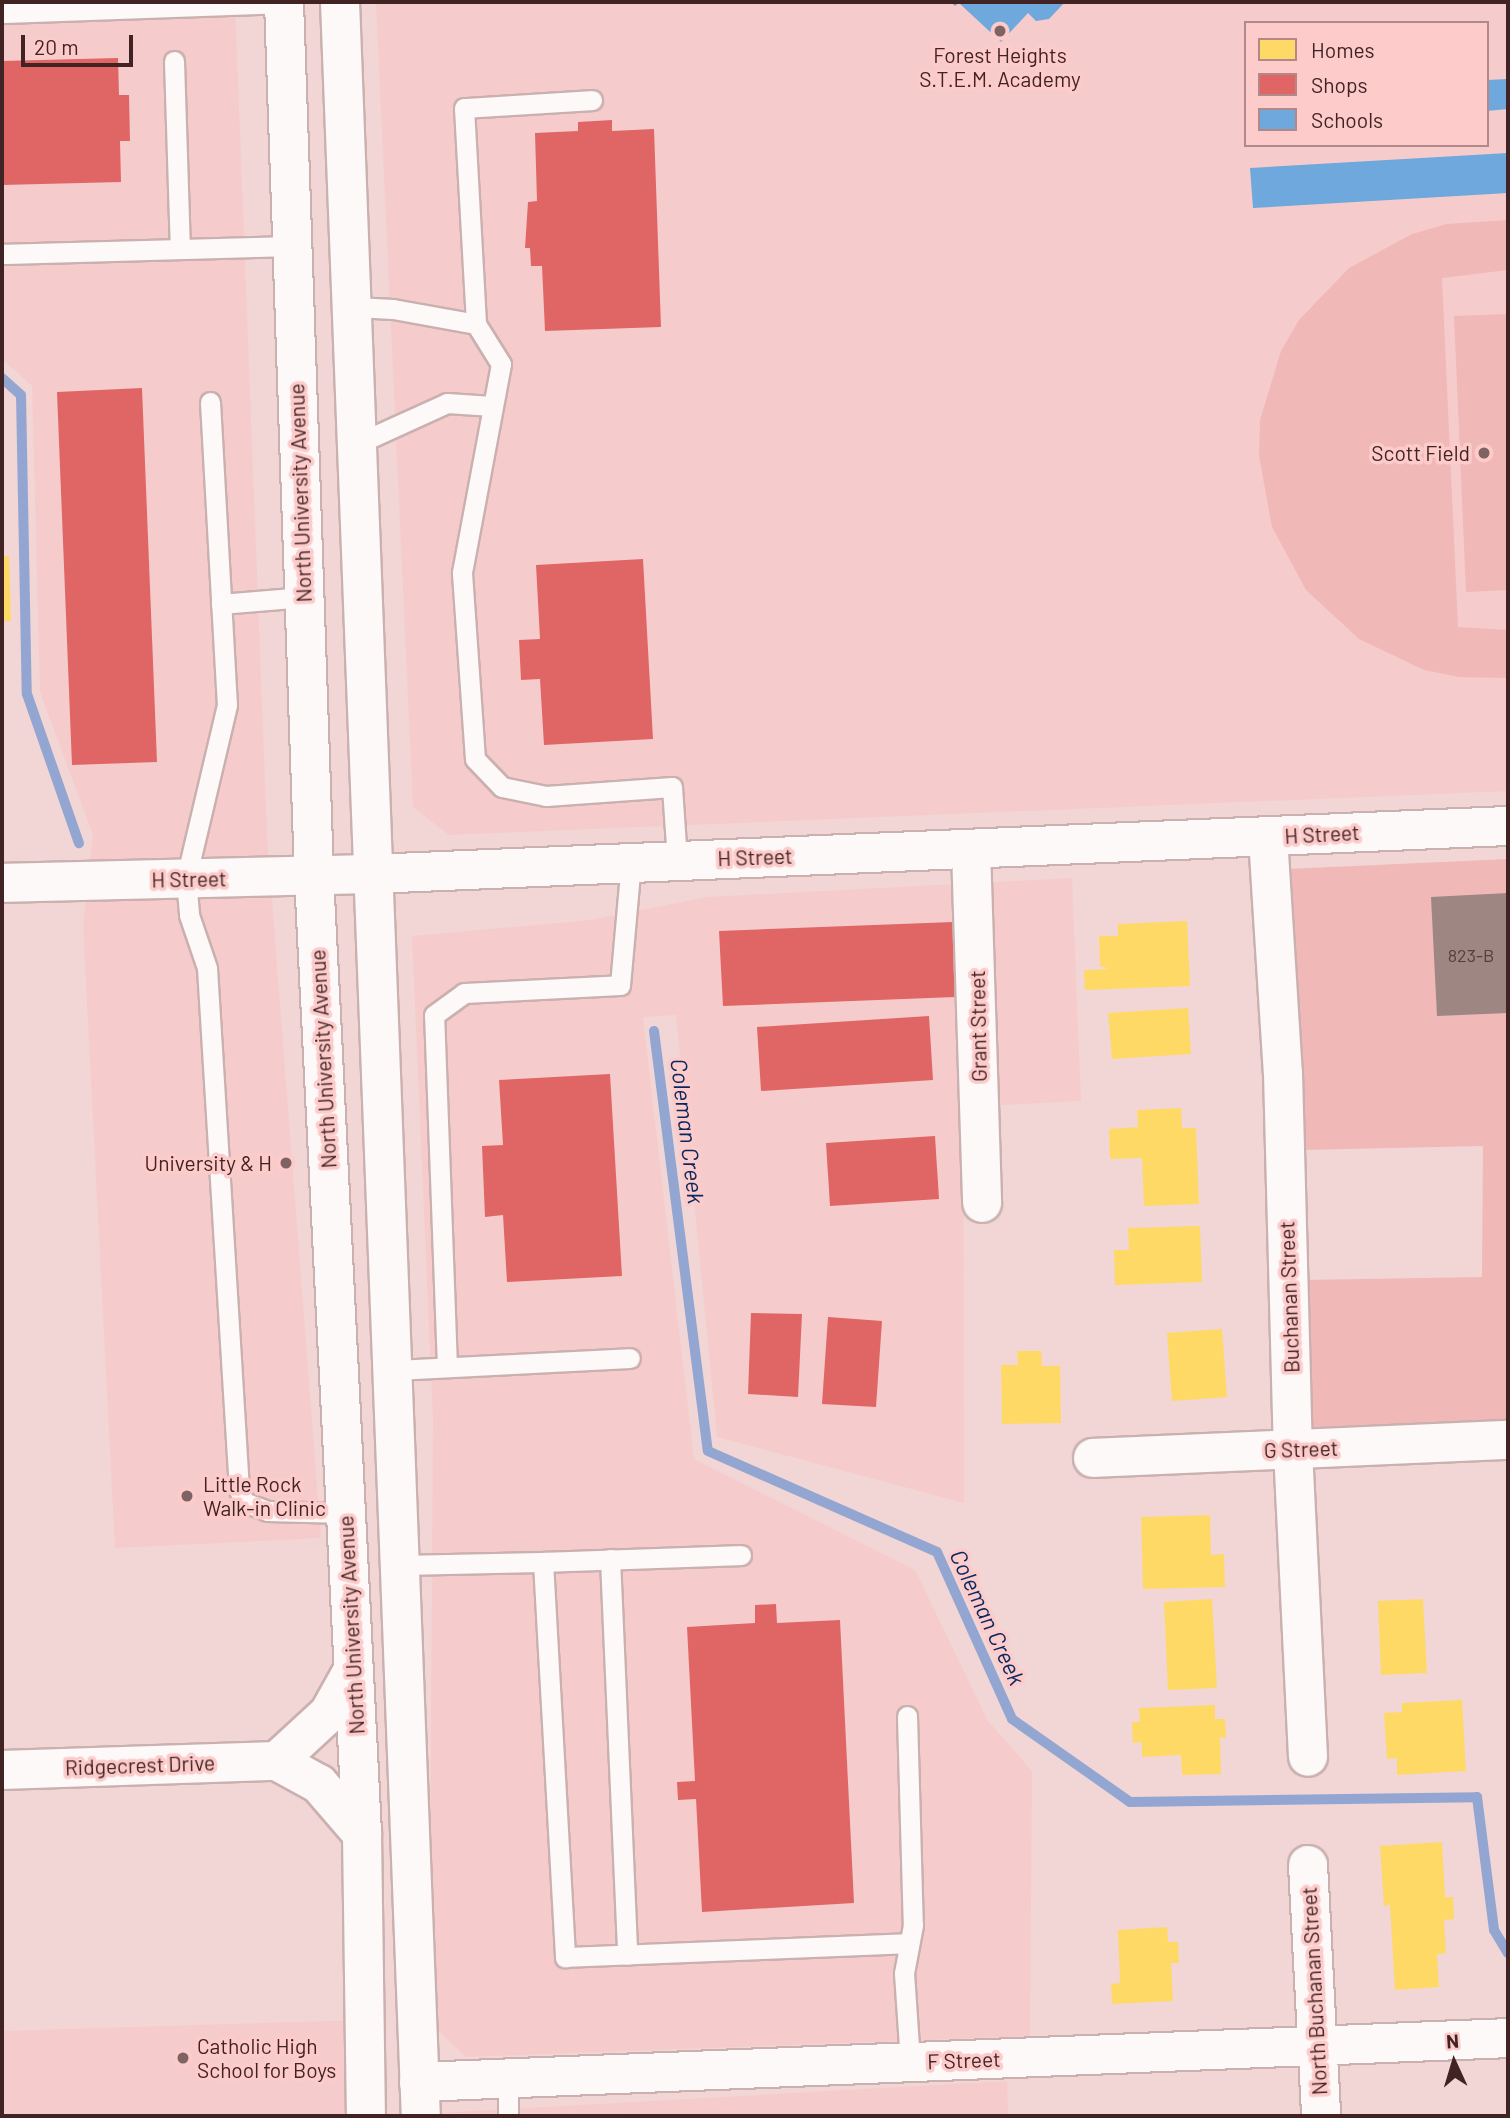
<!DOCTYPE html>
<html>
<head>
<meta charset="utf-8">
<style>
  body { margin:0 }
  #map { position:relative; width:1510px; height:2118px; overflow:hidden; background:#f1d6d5; font-family:Barlow,sans-serif }
  div>[style] { position:absolute }
  .built>* { inset:0; background:#f5cccb }
  .green>* { inset:0; background:#f0b8b7 }
  .homes>* { inset:0; background:#ffd966 }
  .shops>* { inset:0; background:#e06666 }
  .schools>* { inset:0; background:#6fa8dc }
  .stream>* { height:10px; margin:-5px; padding:0 5px; transform-origin:5px; border-radius:5px; background:#92a6d1 }
  .building>* { inset:0; background:#9e8682 }
  .roads { filter:drop-shadow(2px 0 #cab0af) drop-shadow(-2px 0 #cab0af) drop-shadow(0 2px #cab0af) drop-shadow(0 -2px #cab0af) }
  .service>* { height:19px; margin:-9.5px; padding:0 9.5px; transform-origin:9.5px; border-radius:9.5px; background:#fdf9f9 }
  .minor>* { height:38px; margin:-19px; padding:0 19px; transform-origin:19px; border-radius:19px; background:#fdf9f9 }
  .tertiary>* { height:38px; margin:-19px; padding:0 19px; transform-origin:19px; border-radius:19px; background:#fdf9f9 }
  .secondary>* { height:38px; margin:-19px; padding:0 19px; transform-origin:19px; border-radius:19px; background:#fdf9f9 }
  .dots>* { width:19px; height:19px; translate:-50% -50%; box-sizing:border-box; border:4px solid #fccbca; border-radius:50% }
  span { translate:-50% -50%; white-space:nowrap; text-align:center; line-height:1.15; -webkit-text-stroke:7px #fccbca; paint-order:stroke }
  .number-label { font-size:18px; color:#593c3c }
  .number-label span { -webkit-text-stroke-width:0 }
  .poi-label { font-size:21px; color:#422324 }
  .right { translate:-100% -50%; text-align:right }
  .left { translate:0 -50%; text-align:left }
  .street-label { font-size:21px; color:#422324 }
  .water-label { font-size:23px; color:#04285f; font-style:italic }
  .frame { position:absolute; inset:0; border:4px solid #422324; pointer-events:none }
  .legend { position:absolute; left:1244px; top:21px; width:245px; height:126px; box-sizing:border-box; background:#fccbca; border:2px solid #b28888; margin:0; padding:9px 12px; list-style:none; font-size:21px; color:#422324 }
  .legend li { display:flex; align-items:center; gap:14px; height:35px }
  .legend b { width:35px; border:2px solid #b28888 }
  .north { position:absolute; left:1419px; top:2027px; width:70px; height:70px; -webkit-text-stroke:5px #fccbca; paint-order:stroke; rotate:356deg; font-size:19px; font-weight:700; line-height:28px; text-align:center; color:#422324 }
  .north::after { content:''; display:block; margin:auto; width:24px; height:32px; background:#422324; clip-path:polygon(50% 0,100% 100%,50% 72%,0 100%) }
  .scale { position:absolute; left:21px; top:35px; width:112px; height:32px; box-sizing:border-box; border:4px solid #422324; border-top:0; padding-left:9px; font-size:21px; line-height:24px; white-space:nowrap; color:#422324; -webkit-text-stroke:5px #fccbca; paint-order:stroke }
</style>
</head>
<body>
<div id="map">
  <div class="built">
    <div style="clip-path:polygon(2px 2px,235px 2px,267px 835px,321px 1538px,115px 1548px,83px 925px,93px 835px,40px 692px,32px 386px,2px 359px)"></div>
    <div style="clip-path:polygon(evenodd,376px 2px,1508px 2px,1508px 791px,449px 835px,413px 807px,376px 2px,1246px 23px,1487px 23px,1487px 145px,1246px 145px,1246px 23px)"></div>
    <div style="clip-path:polygon(1072px 878px,1081px 1101px,963px 1107px,964px 1503px,717px 1437px,676px 1015px,643px 1017px,694px 1459px,915px 1570px,988px 1721px,1032px 1771px,1030px 2036px,466px 2057px,429px 2022px,433px 1421px,412px 936px,591px 920px,707px 897px)"></div>
    <div style="clip-path:polygon(364px 2020px,366px 2116px,2px 2116px,2px 2031px)"></div>
    <div style="clip-path:polygon(1007px 2081px,1008px 2116px,438px 2113px)"></div>
  </div>
  <div class="green">
    <div style="clip-path:polygon(1508px 220px,1508px 270px,1442px 278px,1458px 627px,1508px 630px,1508px 678px,1459px 677px,1424px 670px,1359px 639px,1306px 590px,1272px 527px,1259px 456px,1260px 420px,1281px 351px,1299px 320px,1349px 268px,1412px 234px,1447px 224px)"></div>
    <div style="clip-path:polygon(1508px 314px,1508px 590px,1466px 592px,1454px 316px)"></div>
    <div style="clip-path:polygon(1508px 859px,1508px 1424px,1307px 1434px,1304px 1280px,1482px 1277px,1483px 1146px,1300px 1150px,1287px 869px)"></div>
  </div>
  <div class="homes">
    <div style="clip-path:polygon(2px 556px,9px 556px,11px 621px,2px 621px)"></div>
    <div style="clip-path:polygon(1187px 921px,1190px 986px,1085px 990px,1084px 970px,1109px 969px,1100px 966px,1099px 936px,1118px 936px,1118px 924px)"></div>
    <div style="clip-path:polygon(1188px 1008px,1191px 1054px,1112px 1059px,1108px 1013px)"></div>
    <div style="clip-path:polygon(1181px 1108px,1182px 1128px,1196px 1128px,1199px 1204px,1144px 1206px,1142px 1158px,1110px 1159px,1109px 1129px,1138px 1127px,1137px 1110px)"></div>
    <div style="clip-path:polygon(1200px 1226px,1202px 1282px,1115px 1285px,1114px 1250px,1129px 1250px,1128px 1228px)"></div>
    <div style="clip-path:polygon(1222px 1329px,1227px 1397px,1172px 1401px,1167px 1333px)"></div>
    <div style="clip-path:polygon(1017px 1351px,1041px 1351px,1042px 1366px,1060px 1366px,1061px 1423px,1002px 1424px,1001px 1365px,1018px 1365px)"></div>
    <div style="clip-path:polygon(1210px 1515px,1211px 1555px,1224px 1554px,1225px 1587px,1143px 1589px,1141px 1517px)"></div>
    <div style="clip-path:polygon(1212px 1599px,1217px 1688px,1168px 1690px,1164px 1602px)"></div>
    <div style="clip-path:polygon(1423px 1599px,1427px 1673px,1381px 1675px,1378px 1601px)"></div>
    <div style="clip-path:polygon(1462px 1700px,1466px 1771px,1397px 1775px,1397px 1758px,1387px 1759px,1384px 1713px,1402px 1712px,1402px 1703px)"></div>
    <div style="clip-path:polygon(1215px 1705px,1215px 1719px,1225px 1719px,1226px 1738px,1220px 1737px,1221px 1774px,1182px 1775px,1181px 1755px,1142px 1757px,1142px 1742px,1133px 1743px,1132px 1722px,1140px 1722px,1139px 1708px)"></div>
    <div style="clip-path:polygon(1442px 1842px,1445px 1897px,1453px 1897px,1454px 1919px,1444px 1920px,1446px 1953px,1437px 1954px,1439px 1987px,1395px 1990px,1390px 1905px,1384px 1906px,1380px 1846px)"></div>
    <div style="clip-path:polygon(1167px 1927px,1168px 1942px,1178px 1942px,1179px 1963px,1171px 1963px,1173px 2001px,1112px 2004px,1111px 1984px,1120px 1983px,1118px 1930px)"></div>
  </div>
  <div class="shops">
    <div style="clip-path:polygon(118px 58px,119px 95px,129px 95px,130px 141px,120px 141px,121px 182px,2px 185px,2px 61px)"></div>
    <div style="clip-path:polygon(612px 120px,612px 131px,654px 129px,661px 327px,545px 331px,542px 266px,531px 266px,530px 248px,525px 248px,528px 202px,537px 201px,535px 133px,578px 131px,578px 122px)"></div>
    <div style="clip-path:polygon(142px 388px,157px 762px,72px 765px,57px 392px)"></div>
    <div style="clip-path:polygon(643px 559px,653px 739px,544px 745px,540px 679px,521px 680px,519px 640px,540px 639px,536px 565px)"></div>
    <div style="clip-path:polygon(953px 922px,955px 997px,723px 1006px,719px 931px)"></div>
    <div style="clip-path:polygon(929px 1016px,933px 1080px,761px 1091px,757px 1027px)"></div>
    <div style="clip-path:polygon(610px 1074px,622px 1276px,507px 1282px,503px 1215px,485px 1217px,482px 1146px,503px 1145px,499px 1080px)"></div>
    <div style="clip-path:polygon(935px 1136px,939px 1199px,830px 1206px,826px 1143px)"></div>
    <div style="clip-path:polygon(751px 1313px,802px 1314px,798px 1397px,748px 1394px)"></div>
    <div style="clip-path:polygon(828px 1317px,882px 1321px,876px 1407px,822px 1404px)"></div>
    <div style="clip-path:polygon(776px 1604px,777px 1623px,840px 1620px,854px 1903px,702px 1912px,696px 1799px,678px 1800px,677px 1782px,695px 1781px,687px 1627px,755px 1623px,755px 1605px)"></div>
  </div>
  <div class="schools">
    <div style="clip-path:polygon(950px 2px,1065px 2px,1049px 19px,1036px 21px,1028px 13px,1001px 42px,959px 3px,955px 6px)"></div>
    <div style="clip-path:polygon(1508px 79px,1508px 109px,1487px 111px,1487px 80px)"></div>
    <div style="clip-path:polygon(1508px 153px,1508px 193px,1253px 208px,1250px 168px)"></div>
  </div>
  <div class="stream">
    <div style="left:2px;top:378px;width:25px;rotate:42deg"></div>
    <div style="left:21px;top:395px;width:299px;rotate:88.9deg"></div>
    <div style="left:27px;top:694px;width:158px;rotate:70.8deg"></div>
    <div style="left:654px;top:1031px;width:423px;rotate:82.7deg"></div>
    <div style="left:708px;top:1451px;width:250px;rotate:23.8deg"></div>
    <div style="left:937px;top:1552px;width:183px;rotate:65.8deg"></div>
    <div style="left:1012px;top:1719px;width:144px;rotate:35.1deg"></div>
    <div style="left:1130px;top:1802px;width:347px;rotate:-0.8deg"></div>
    <div style="left:1477px;top:1797px;width:134px;rotate:82.7deg"></div>
    <div style="left:1494px;top:1930px;width:27px;rotate:59deg"></div>
  </div>
  <div class="building">
    <div style="clip-path:polygon(1508px 893px,1508px 1013px,1437px 1016px,1431px 897px)"></div>
  </div>
  <div class="roads">
    <div class="service">
      <div style="left:2px;top:13px;width:282px;rotate:-2deg"></div>
      <div style="left:174px;top:61px;width:188px;rotate:88.2deg"></div>
      <div style="left:592px;top:100px;width:128px;rotate:176.4deg"></div>
      <div style="left:464px;top:108px;width:216px;rotate:86.8deg"></div>
      <div style="left:476px;top:324px;width:47px;rotate:58deg"></div>
      <div style="left:501px;top:364px;width:213px;rotate:100.6deg"></div>
      <div style="left:462px;top:573px;width:186px;rotate:86deg"></div>
      <div style="left:475px;top:759px;width:39px;rotate:46deg"></div>
      <div style="left:502px;top:787px;width:45px;rotate:11.6deg"></div>
      <div style="left:546px;top:796px;width:126px;rotate:-4.1deg"></div>
      <div style="left:672px;top:787px;width:73px;rotate:86.1deg"></div>
      <div style="left:2px;top:254px;width:289px;rotate:-1.6deg"></div>
      <div style="left:355px;top:307px;width:38px;rotate:3deg"></div>
      <div style="left:393px;top:309px;width:84px;rotate:10.2deg"></div>
      <div style="left:210px;top:402px;width:303px;rotate:86.8deg"></div>
      <div style="left:227px;top:705px;width:179px;rotate:103.3deg"></div>
      <div style="left:186px;top:879px;width:36px;rotate:85deg"></div>
      <div style="left:189px;top:915px;width:56px;rotate:71.2deg"></div>
      <div style="left:207px;top:968px;width:523px;rotate:86.49deg"></div>
      <div style="left:239px;top:1490px;width:13px;rotate:67deg"></div>
      <div style="left:244px;top:1502px;width:25px;rotate:21deg"></div>
      <div style="left:267px;top:1511px;width:79px;rotate:1.5deg"></div>
      <div style="left:359px;top:443px;width:97px;rotate:-24.4deg"></div>
      <div style="left:447px;top:403px;width:45px;rotate:3.8deg"></div>
      <div style="left:221px;top:604px;width:83px;rotate:-4.8deg"></div>
      <div style="left:447px;top:1367px;width:352px;rotate:-92.1deg"></div>
      <div style="left:434px;top:1015px;width:37px;rotate:-36deg"></div>
      <div style="left:464px;top:993px;width:156px;rotate:-2.9deg"></div>
      <div style="left:620px;top:985px;width:123px;rotate:-84.9deg"></div>
      <div style="left:395px;top:1370px;width:235px;rotate:-2.9deg"></div>
      <div style="left:741px;top:1555px;width:198px;rotate:178deg"></div>
      <div style="left:543px;top:1562px;width:396px;rotate:86.8deg"></div>
      <div style="left:565px;top:1957px;width:344px;rotate:-2.3deg"></div>
      <div style="left:610px;top:1559px;width:396px;rotate:87.5deg"></div>
      <div style="left:399px;top:1565px;width:144px;rotate:-1.2deg"></div>
      <div style="left:907px;top:1716px;width:209px;rotate:88.4deg"></div>
      <div style="left:913px;top:1925px;width:49px;rotate:100.6deg"></div>
      <div style="left:904px;top:1973px;width:89px;rotate:86.1deg"></div>
      <div style="left:508px;top:2116px;width:37px;rotate:-90deg"></div>
    </div>
    <div class="minor">
      <div style="left:1268px;top:837px;width:236px;rotate:86.4deg"></div>
      <div style="left:1283px;top:1073px;width:377px;rotate:88.5deg"></div>
      <div style="left:1293px;top:1450px;width:307px;rotate:87.2deg"></div>
      <div style="left:971px;top:849px;width:354px;rotate:88.2deg"></div>
      <div style="left:372px;top:874px;width:1137px;rotate:-2.42deg"></div>
      <div style="left:1093px;top:1458px;width:415px;rotate:-2.5deg"></div>
      <div style="left:277px;top:1761px;width:71px;rotate:-42.7deg"></div>
      <div style="left:329px;top:1713px;width:51px;rotate:-60.9deg"></div>
      <div style="left:2px;top:1770px;width:275px;rotate:-1.9deg"></div>
      <div style="left:277px;top:1761px;width:48px;rotate:28.7deg"></div>
      <div style="left:319px;top:1784px;width:66px;rotate:49.3deg"></div>
      <div style="left:1308px;top:1865px;width:251px;rotate:87deg"></div>
      <div style="left:419px;top:2082px;width:1090px;rotate:-2.31deg"></div>
    </div>
    <div class="tertiary">
      <div style="left:2px;top:883px;width:370px;rotate:-1.4deg"></div>
    </div>
    <div class="secondary">
      <div style="left:284px;top:2px;width:875px;rotate:88.03deg"></div>
      <div style="left:314px;top:876px;width:959px;rotate:87.13deg"></div>
      <div style="left:362px;top:1834px;width:282px;rotate:89.2deg"></div>
      <div style="left:340px;top:2px;width:2116px;rotate:87.81deg"></div>
    </div>
  </div>
  <div class="dots">
    <div style="left:1000px;top:31px;background:#7f6262"></div>
    <div style="left:1484px;top:453px;background:#7f6262"></div>
    <div style="left:286px;top:1163px;background:#7f6262"></div>
    <div style="left:187px;top:1496px;background:#7f6262"></div>
    <div style="left:183px;top:2058px;background:#7f6262"></div>
  </div>
  <div class="number-label">
    <span style="left:1471px;top:955px">823-B</span>
  </div>
  <div class="poi-label">
    <span style="left:1000px;top:67px">Forest Heights<br>S.T.E.M. Academy</span>
    <span class="right" style="left:1470px;top:453px">Scott Field</span>
    <span class="right" style="left:272px;top:1163px">University &amp; H</span>
    <span class="left" style="left:203px;top:1496px">Little Rock<br>Walk-in Clinic</span>
    <span class="left" style="left:197px;top:2058px">Catholic High<br>School for Boys</span>
  </div>
  <div class="street-label">
    <span style="left:300px;top:493px;rotate:-92deg">North University Avenue</span>
    <span style="left:1322px;top:834px;rotate:-3deg">H Street</span>
    <span style="left:755px;top:857px;rotate:-2deg">H Street</span>
    <span style="left:189px;top:879px;rotate:-1deg">H Street</span>
    <span style="left:978px;top:1026px;rotate:-91deg">Grant Street</span>
    <span style="left:323px;top:1059px;rotate:-93deg">North University Avenue</span>
    <span style="left:1289px;top:1297px;rotate:-92deg">Buchanan Street</span>
    <span style="left:1301px;top:1449px;rotate:-2deg">G Street</span>
    <span style="left:351px;top:1625px;rotate:-93deg">North University Avenue</span>
    <span style="left:140px;top:1765px;rotate:-2deg">Ridgecrest Drive</span>
    <span style="left:1314px;top:1991px;rotate:-93deg">North Buchanan Street</span>
    <span style="left:964px;top:2060px;rotate:-2deg">F Street</span>
  </div>
  <div class="water-label">
    <span style="left:688px;top:1131px;rotate:83deg">Coleman Creek</span>
    <span style="left:988px;top:1617px;rotate:65deg">Coleman Creek</span>
  </div>
  <div class="frame"></div>
  <ul class="legend">
  <li><b style="height:19px;background:#ffd966"></b>Homes</li>
  <li><b style="height:19px;background:#e06666"></b>Shops</li>
  <li><b style="height:19px;background:#6fa8dc"></b>Schools</li>
  </ul>
  <div class="north">N</div>
  <div class="scale">20 m</div>
</div>
</body>
</html>
